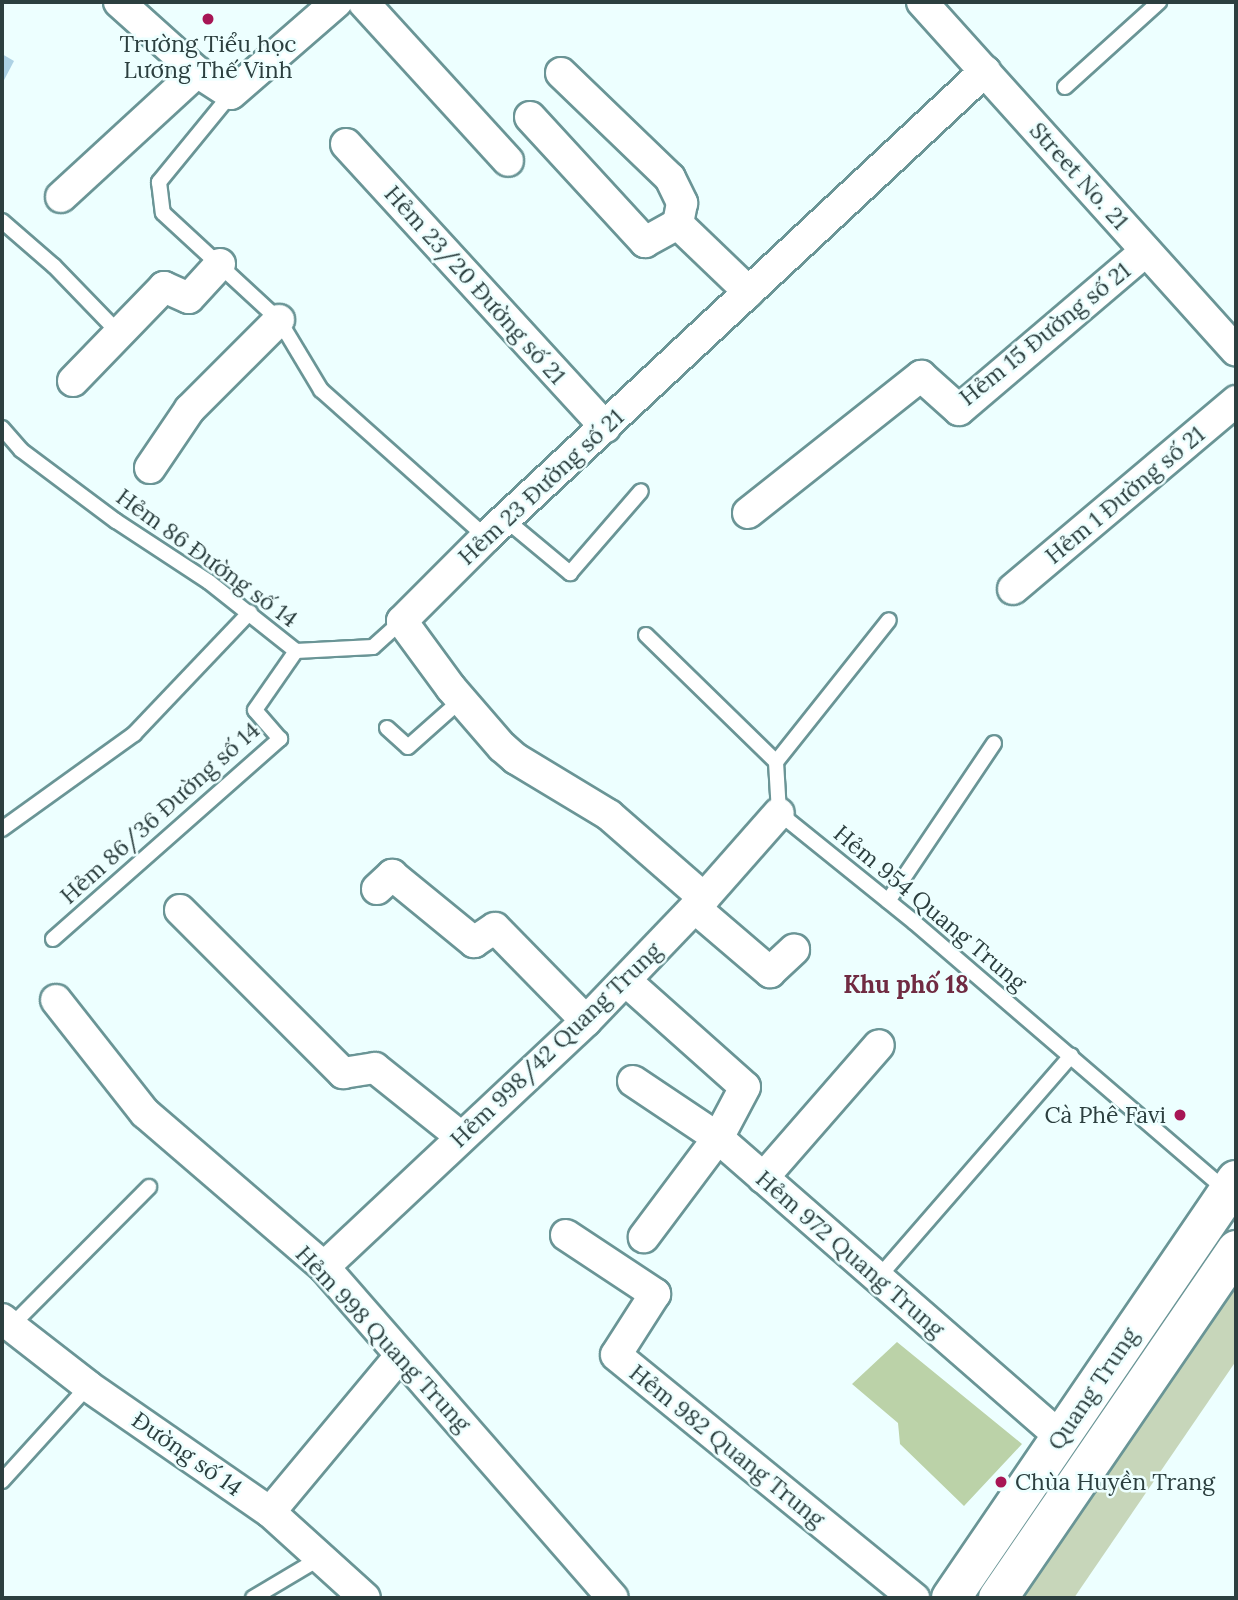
<!DOCTYPE html>
<html>
<head>
<meta charset="utf-8">
<style>
  body { margin:0 }
  #map { position:relative; width:1238px; height:1600px; overflow:hidden; background:#edffff; font-family:Lora,serif }
  div>[style] { position:absolute }
  .green>* { inset:0; background:#c7d6ba }
  .forest>* { inset:0; background:#bbd2a8 }
  .building>* { inset:0; background:#add2e5 }
  .roads { filter:drop-shadow(2px 0 #6a9596) drop-shadow(-2px 0 #6a9596) drop-shadow(0 2px #6a9596) drop-shadow(0 -2px #6a9596) }
  .service>* { height:14px; margin:-7px; padding:0 7px; transform-origin:7px; border-radius:7px; background:#fff }
  .minor>* { height:30px; margin:-15px; padding:0 15px; transform-origin:15px; border-radius:15px; background:#fff }
  .primary>* { height:38px; margin:-19px; padding:0 19px; transform-origin:19px; border-radius:19px; background:#fff }
  .dots>* { width:19px; height:19px; translate:-50% -50%; box-sizing:border-box; border:4px solid #edffff; border-radius:50% }
  span { translate:-50% -50%; white-space:nowrap; text-align:center; line-height:1.15; -webkit-text-stroke:5px #edffff; paint-order:stroke }
  .poi-label { font-size:23px; color:#2c3f3f }
  .right { translate:-100% -50%; text-align:right }
  .left { translate:0 -50%; text-align:left }
  .street-label { font-size:23px; color:#2c3f3f }
  .neighbourhood-label { font-size:24px; color:#702b42; font-weight:700 }
  .frame { position:absolute; inset:0; border:4px solid #2c3f3f; pointer-events:none }
</style>
</head>
<body>
<div id="map">
  <div class="green">
    <div style="clip-path:polygon(1236px 1284px,1236px 1361px,1074px 1598px,1022px 1598px)"></div>
  </div>
  <div class="forest">
    <div style="clip-path:polygon(897px 1342px,1022px 1444px,964px 1506px,900px 1444px,898px 1423px,852px 1384px)"></div>
  </div>
  <div class="building">
    <div style="clip-path:polygon(2px 54px,14px 61px,2px 84px)"></div>
  </div>
  <div class="roads">
    <div class="service">
      <div style="left:1065px;top:87px;width:127px;rotate:-42.1deg"></div>
      <div style="left:231px;top:94px;width:114px;rotate:129.3deg"></div>
      <div style="left:159px;top:182px;width:31px;rotate:83deg"></div>
      <div style="left:163px;top:213px;width:158px;rotate:42.7deg"></div>
      <div style="left:279px;top:320px;width:82px;rotate:59deg"></div>
      <div style="left:321px;top:390px;width:221px;rotate:41.7deg"></div>
      <div style="left:2px;top:221px;width:69px;rotate:40.9deg"></div>
      <div style="left:54px;top:266px;width:92px;rotate:45.9deg"></div>
      <div style="left:2px;top:428px;width:29px;rotate:49deg"></div>
      <div style="left:21px;top:450px;width:119px;rotate:36.8deg"></div>
      <div style="left:116px;top:521px;width:111px;rotate:33.3deg"></div>
      <div style="left:209px;top:582px;width:111px;rotate:38.4deg"></div>
      <div style="left:296px;top:651px;width:77px;rotate:-3deg"></div>
      <div style="left:373px;top:647px;width:39px;rotate:-42deg"></div>
      <div style="left:505px;top:519px;width:85px;rotate:39.7deg"></div>
      <div style="left:570px;top:573px;width:108px;rotate:-49.1deg"></div>
      <div style="left:646px;top:635px;width:182px;rotate:44.3deg"></div>
      <div style="left:776px;top:762px;width:51px;rotate:86.6deg"></div>
      <div style="left:779px;top:813px;width:174px;rotate:38.9deg"></div>
      <div style="left:914px;top:922px;width:413px;rotate:40.7deg"></div>
      <div style="left:387px;top:728px;width:28px;rotate:42deg"></div>
      <div style="left:408px;top:747px;width:71px;rotate:-41.6deg"></div>
      <div style="left:776px;top:762px;width:181px;rotate:-51.5deg"></div>
      <div style="left:2px;top:829px;width:163px;rotate:-35.7deg"></div>
      <div style="left:134px;top:734px;width:168px;rotate:-46.4deg"></div>
      <div style="left:888px;top:901px;width:190px;rotate:-56.1deg"></div>
      <div style="left:53px;top:939px;width:303px;rotate:-41.4deg"></div>
      <div style="left:280px;top:739px;width:38px;rotate:-131deg"></div>
      <div style="left:255px;top:710px;width:72px;rotate:-55.2deg"></div>
      <div style="left:877px;top:1279px;width:296px;rotate:-49deg"></div>
      <div style="left:11px;top:1326px;width:196px;rotate:-45.2deg"></div>
      <div style="left:2px;top:1481px;width:128px;rotate:-47.8deg"></div>
      <div style="left:253px;top:1598px;width:78px;rotate:-30.8deg"></div>
    </div>
    <div class="minor">
      <div style="left:119px;top:2px;width:105px;rotate:41.9deg"></div>
      <div style="left:197px;top:72px;width:40px;rotate:32.9deg"></div>
      <div style="left:231px;top:94px;width:140px;rotate:-41deg"></div>
      <div style="left:363px;top:2px;width:215px;rotate:47.6deg"></div>
      <div style="left:922px;top:2px;width:469px;rotate:48deg"></div>
      <div style="left:561px;top:73px;width:151px;rotate:43.9deg"></div>
      <div style="left:670px;top:178px;width:28px;rotate:64deg"></div>
      <div style="left:682px;top:203px;width:21px;rotate:101deg"></div>
      <div style="left:678px;top:224px;width:98px;rotate:43.8deg"></div>
      <div style="left:530px;top:117px;width:170px;rotate:47.4deg"></div>
      <div style="left:645px;top:242px;width:38px;rotate:-29deg"></div>
      <div style="left:346px;top:144px;width:384px;rotate:47.5deg"></div>
      <div style="left:61px;top:197px;width:185px;rotate:-42.6deg"></div>
      <div style="left:73px;top:381px;width:131px;rotate:-45.9deg"></div>
      <div style="left:164px;top:287px;width:27px;rotate:24deg"></div>
      <div style="left:189px;top:298px;width:46px;rotate:-47.6deg"></div>
      <div style="left:150px;top:468px;width:71px;rotate:-55.9deg"></div>
      <div style="left:190px;top:409px;width:126px;rotate:-45deg"></div>
      <div style="left:748px;top:513px;width:221px;rotate:-38.4deg"></div>
      <div style="left:921px;top:376px;width:51px;rotate:41.8deg"></div>
      <div style="left:959px;top:410px;width:245px;rotate:-40.4deg"></div>
      <div style="left:1013px;top:589px;width:292px;rotate:-40.1deg"></div>
      <div style="left:377px;top:889px;width:21px;rotate:-43deg"></div>
      <div style="left:392px;top:875px;width:106px;rotate:39.3deg"></div>
      <div style="left:474px;top:942px;width:25px;rotate:-34deg"></div>
      <div style="left:495px;top:928px;width:130px;rotate:45.6deg"></div>
      <div style="left:704px;top:898px;width:126px;rotate:-138.9deg"></div>
      <div style="left:609px;top:815px;width:109px;rotate:-148.9deg"></div>
      <div style="left:516px;top:759px;width:18px;rotate:-139deg"></div>
      <div style="left:502px;top:747px;width:78px;rotate:-130.8deg"></div>
      <div style="left:451px;top:688px;width:83px;rotate:-126.2deg"></div>
      <div style="left:402px;top:621px;width:119px;rotate:-45deg"></div>
      <div style="left:486px;top:537px;width:683px;rotate:-43.04deg"></div>
      <div style="left:695px;top:908px;width:99px;rotate:40.5deg"></div>
      <div style="left:770px;top:972px;width:33px;rotate:-43deg"></div>
      <div style="left:180px;top:910px;width:231px;rotate:45deg"></div>
      <div style="left:343px;top:1073px;width:32px;rotate:-9deg"></div>
      <div style="left:375px;top:1068px;width:110px;rotate:38.7deg"></div>
      <div style="left:626px;top:981px;width:159px;rotate:41.7deg"></div>
      <div style="left:745px;top:1087px;width:58px;rotate:117.9deg"></div>
      <div style="left:718px;top:1138px;width:124px;rotate:126.8deg"></div>
      <div style="left:56px;top:1000px;width:144px;rotate:51.8deg"></div>
      <div style="left:145px;top:1113px;width:236px;rotate:40.7deg"></div>
      <div style="left:324px;top:1267px;width:439px;rotate:48.9deg"></div>
      <div style="left:633px;top:1081px;width:102px;rotate:33.8deg"></div>
      <div style="left:718px;top:1138px;width:455px;rotate:41.1deg"></div>
      <div style="left:763px;top:1178px;width:176px;rotate:-48.9deg"></div>
      <div style="left:566px;top:1235px;width:107px;rotate:33.5deg"></div>
      <div style="left:655px;top:1294px;width:72px;rotate:122.6deg"></div>
      <div style="left:616px;top:1355px;width:385px;rotate:39.2deg"></div>
      <div style="left:324px;top:1267px;width:359px;rotate:-43.2deg"></div>
      <div style="left:586px;top:1021px;width:170px;rotate:-46.2deg"></div>
      <div style="left:704px;top:898px;width:113px;rotate:-48.6deg"></div>
      <div style="left:2px;top:1319px;width:109px;rotate:37.9deg"></div>
      <div style="left:88px;top:1386px;width:221px;rotate:34.7deg"></div>
      <div style="left:270px;top:1512px;width:128px;rotate:42.2deg"></div>
      <div style="left:270px;top:1512px;width:204px;rotate:-50.2deg"></div>
    </div>
    <div class="primary">
      <div style="left:951px;top:1598px;width:506px;rotate:-55.71deg"></div>
      <div style="left:998px;top:1598px;width:422px;rotate:-55.6deg"></div>
    </div>
  </div>
  <div class="dots">
    <div style="left:208px;top:19px;background:#a71655"></div>
    <div style="left:1180px;top:1115px;background:#a71655"></div>
    <div style="left:1001px;top:1482px;background:#a71655"></div>
  </div>
  <div class="poi-label">
    <span style="left:208px;top:57px">Trường Tiểu học<br>Lương Thế Vinh</span>
    <span class="right" style="left:1166px;top:1115px">Cà Phê Favi</span>
    <span class="left" style="left:1015px;top:1482px">Chùa Huyền Trang</span>
  </div>
  <div class="street-label">
    <span style="left:1079px;top:176px;rotate:48deg">Street No. 21</span>
    <span style="left:475px;top:285px;rotate:48deg">Hẻm 23/20 Đường số 21</span>
    <span style="left:1045px;top:334px;rotate:-39deg">Hẻm 15 Đường số 21</span>
    <span style="left:541px;top:487px;rotate:-43deg">Hẻm 23 Đường số 21</span>
    <span style="left:1125px;top:495px;rotate:-40deg">Hẻm 1 Đường số 21</span>
    <span style="left:207px;top:558px;rotate:36deg">Hẻm 86 Đường số 14</span>
    <span style="left:160px;top:813px;rotate:-42deg">Hẻm 86/36 Đường số 14</span>
    <span style="left:930px;top:908px;rotate:40deg">Hẻm 954 Quang Trung</span>
    <span style="left:556px;top:1045px;rotate:-44deg">Hẻm 998/42 Quang Trung</span>
    <span style="left:850px;top:1254px;rotate:41deg">Hẻm 972 Quang Trung</span>
    <span style="left:383px;top:1339px;rotate:47deg">Hẻm 998 Quang Trung</span>
    <span style="left:1093px;top:1389px;rotate:-56deg">Quang Trung</span>
    <span style="left:727px;top:1446px;rotate:39deg">Hẻm 982 Quang Trung</span>
    <span style="left:187px;top:1454px;rotate:35deg">Đường số 14</span>
  </div>
  <div class="neighbourhood-label">
    <span style="left:906px;top:985px">Khu phố 18</span>
  </div>
  <div class="frame"></div>
</div>
</body>
</html>
